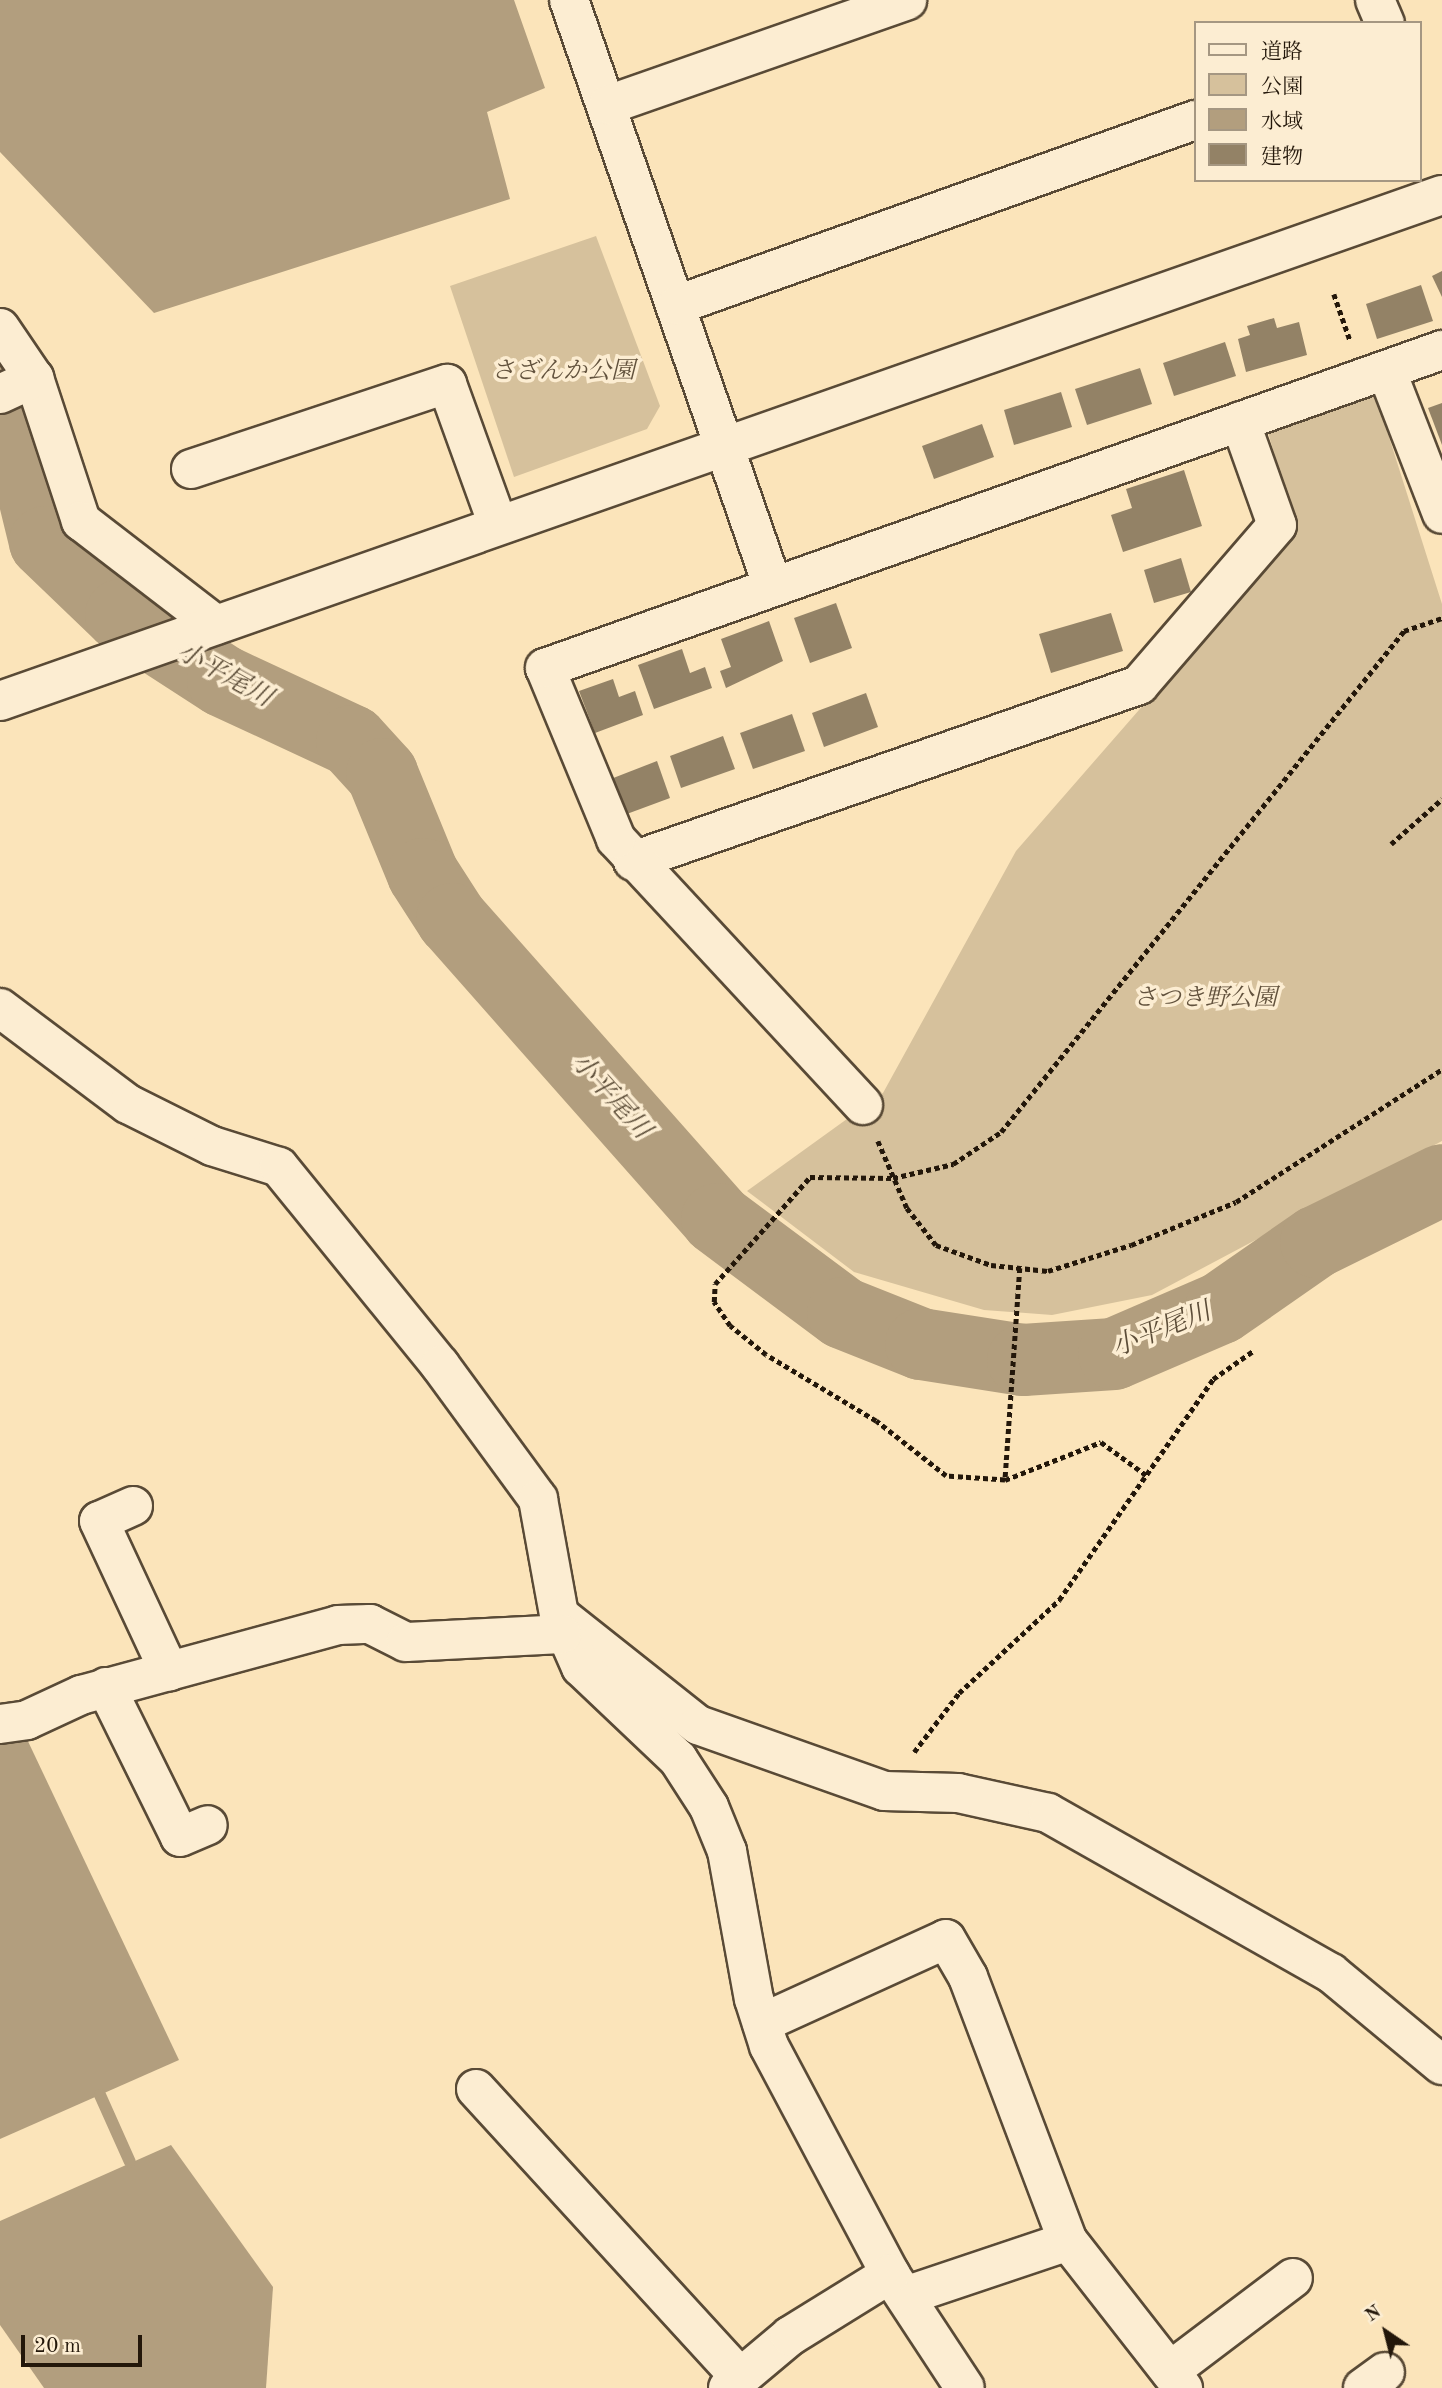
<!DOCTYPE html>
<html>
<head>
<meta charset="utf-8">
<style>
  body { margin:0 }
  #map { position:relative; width:1442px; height:2388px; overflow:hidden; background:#fbe4ba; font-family:"Old Standard TT","Noto Serif JP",serif }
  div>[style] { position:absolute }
  .green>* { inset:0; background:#d6c19c }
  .water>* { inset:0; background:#b29e7e }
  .stream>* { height:12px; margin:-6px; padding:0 6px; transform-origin:6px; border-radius:6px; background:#b29e7e }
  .river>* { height:72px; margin:-36px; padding:0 36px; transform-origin:36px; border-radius:36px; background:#b29e7e }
  .building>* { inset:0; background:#938266 }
  .path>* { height:4.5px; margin-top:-2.25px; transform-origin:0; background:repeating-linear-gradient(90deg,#23170a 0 5px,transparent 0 8.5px) }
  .roads { filter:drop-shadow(2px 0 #594a36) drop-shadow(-2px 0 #594a36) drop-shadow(0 2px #594a36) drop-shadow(0 -2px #594a36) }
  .minor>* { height:38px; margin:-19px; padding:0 19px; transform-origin:19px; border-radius:19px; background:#fcedd2 }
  span { translate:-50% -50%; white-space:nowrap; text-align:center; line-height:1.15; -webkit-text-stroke:7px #fcedd2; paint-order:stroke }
  .park-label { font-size:24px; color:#62523d; font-style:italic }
  .water-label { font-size:26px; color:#5c4d38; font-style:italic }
  .legend { position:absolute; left:1194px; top:21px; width:228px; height:161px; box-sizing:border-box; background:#fcedd2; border:2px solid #a59782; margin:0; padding:9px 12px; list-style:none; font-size:21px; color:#23170a }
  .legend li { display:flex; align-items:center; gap:14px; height:35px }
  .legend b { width:35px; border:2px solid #a59782 }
  .north { position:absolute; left:1351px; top:2297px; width:70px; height:70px; -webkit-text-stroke:5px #fcedd2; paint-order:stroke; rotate:325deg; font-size:19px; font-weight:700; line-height:28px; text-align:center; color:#23170a }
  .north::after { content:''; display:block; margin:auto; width:24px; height:32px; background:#23170a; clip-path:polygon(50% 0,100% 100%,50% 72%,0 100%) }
  .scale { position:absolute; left:21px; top:2335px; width:121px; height:32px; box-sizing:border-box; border:4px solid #23170a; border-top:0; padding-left:9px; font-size:21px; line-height:24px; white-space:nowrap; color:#23170a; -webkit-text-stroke:5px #fcedd2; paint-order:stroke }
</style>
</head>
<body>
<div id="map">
  <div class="green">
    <div style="clip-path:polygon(596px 236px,660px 406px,647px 429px,514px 477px,450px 286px)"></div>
    <div style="clip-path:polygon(1376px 396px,1442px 604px,1442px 1141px,1152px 1295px,1052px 1315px,984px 1310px,854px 1272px,747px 1191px,883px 1093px,1016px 851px,1295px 531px,1267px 428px)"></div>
  </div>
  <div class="water">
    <div style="clip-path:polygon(0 0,514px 0,545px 88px,487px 112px,510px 199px,154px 313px,0 152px)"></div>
    <div style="clip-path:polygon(25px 1735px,179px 2060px,0 2139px,0 1739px)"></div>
    <div style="clip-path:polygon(171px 2145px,273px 2287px,266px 2388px,44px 2388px,0 2325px,0 2221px)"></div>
  </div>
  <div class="stream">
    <div style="left:100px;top:2095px;width:73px;rotate:65.9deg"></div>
  </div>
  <div class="river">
    <div style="left:0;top:392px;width:43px;rotate:65.2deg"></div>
    <div style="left:18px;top:431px;width:114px;rotate:76.3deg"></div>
    <div style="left:45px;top:542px;width:105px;rotate:43.8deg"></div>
    <div style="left:121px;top:615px;width:121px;rotate:32.9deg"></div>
    <div style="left:223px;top:681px;width:142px;rotate:24.9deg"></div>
    <div style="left:352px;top:741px;width:45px;rotate:47.7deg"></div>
    <div style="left:382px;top:774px;width:108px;rotate:67.7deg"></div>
    <div style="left:423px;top:874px;width:54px;rotate:57.2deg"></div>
    <div style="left:452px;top:919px;width:400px;rotate:48.5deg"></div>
    <div style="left:717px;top:1219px;width:157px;rotate:36.7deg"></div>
    <div style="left:843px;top:1313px;width:84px;rotate:21.7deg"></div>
    <div style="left:921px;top:1344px;width:103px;rotate:8.9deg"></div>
    <div style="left:1023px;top:1360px;width:91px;rotate:-3.8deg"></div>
    <div style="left:1114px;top:1354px;width:116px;rotate:-23.3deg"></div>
    <div style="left:1221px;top:1308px;width:116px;rotate:-34.8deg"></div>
    <div style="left:1316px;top:1242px;width:140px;rotate:-26.2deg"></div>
  </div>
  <div class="building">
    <div style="clip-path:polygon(1442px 271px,1442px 297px,1432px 276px)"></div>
    <div style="clip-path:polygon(1421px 285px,1433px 321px,1377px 339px,1366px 304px)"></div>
    <div style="clip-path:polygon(1274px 318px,1277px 328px,1299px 322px,1307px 355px,1246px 372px,1238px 339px,1250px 335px,1247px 326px)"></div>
    <div style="clip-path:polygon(1225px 342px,1236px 376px,1174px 396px,1163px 363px)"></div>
    <div style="clip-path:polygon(1140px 368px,1152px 404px,1087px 425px,1075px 389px)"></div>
    <div style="clip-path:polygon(1061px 392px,1072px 427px,1014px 445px,1004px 410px)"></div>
    <div style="clip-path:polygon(1442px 403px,1442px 445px,1428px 408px)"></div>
    <div style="clip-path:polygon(982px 424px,994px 457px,934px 479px,922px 446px)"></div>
    <div style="clip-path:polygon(1184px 470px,1202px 526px,1123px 552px,1111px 515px,1132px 508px,1126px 489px)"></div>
    <div style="clip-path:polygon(1181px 558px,1191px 592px,1154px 603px,1144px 570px)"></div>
    <div style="clip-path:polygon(836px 603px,852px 648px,810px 663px,794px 618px)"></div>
    <div style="clip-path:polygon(1111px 613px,1123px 651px,1051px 673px,1039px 634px)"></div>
    <div style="clip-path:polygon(769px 621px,783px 661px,726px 688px,720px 671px,731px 667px,721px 639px)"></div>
    <div style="clip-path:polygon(682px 649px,690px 673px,705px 667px,712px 688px,654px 709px,638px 665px)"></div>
    <div style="clip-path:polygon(613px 679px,619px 697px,635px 691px,643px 715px,595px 733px,579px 691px)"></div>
    <div style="clip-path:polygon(866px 693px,878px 727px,824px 747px,812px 713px)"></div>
    <div style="clip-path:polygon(792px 714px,805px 751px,753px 769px,740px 733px)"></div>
    <div style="clip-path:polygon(723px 736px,735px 769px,681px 788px,670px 756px)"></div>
    <div style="clip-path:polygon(657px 761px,670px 798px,616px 818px,603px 782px)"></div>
  </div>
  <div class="path">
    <div style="left:1334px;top:294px;width:49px;rotate:70.8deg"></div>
    <div style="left:1391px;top:844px;width:68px;rotate:-41.4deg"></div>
    <div style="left:878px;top:1141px;width:73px;rotate:66.6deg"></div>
    <div style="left:907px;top:1208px;width:47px;rotate:51.9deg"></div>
    <div style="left:936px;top:1245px;width:59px;rotate:20deg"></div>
    <div style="left:991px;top:1265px;width:57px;rotate:6deg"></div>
    <div style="left:1048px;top:1271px;width:87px;rotate:-17.4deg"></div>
    <div style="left:1131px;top:1245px;width:113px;rotate:-22.3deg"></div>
    <div style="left:1236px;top:1202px;width:245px;rotate:-32.8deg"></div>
    <div style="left:1020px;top:1268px;width:213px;rotate:94deg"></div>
    <div style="left:1005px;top:1480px;width:59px;rotate:-176.1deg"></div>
    <div style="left:946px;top:1476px;width:89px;rotate:-141.8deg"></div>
    <div style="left:876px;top:1421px;width:128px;rotate:-149deg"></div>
    <div style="left:766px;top:1355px;width:46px;rotate:-141.1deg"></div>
    <div style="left:730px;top:1326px;width:29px;rotate:-124deg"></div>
    <div style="left:714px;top:1302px;width:18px;rotate:-87deg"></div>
    <div style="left:715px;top:1284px;width:143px;rotate:-48.4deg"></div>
    <div style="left:810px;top:1177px;width:83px;rotate:0.7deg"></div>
    <div style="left:893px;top:1178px;width:62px;rotate:-13.1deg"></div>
    <div style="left:953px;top:1164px;width:58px;rotate:-33.7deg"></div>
    <div style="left:1001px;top:1132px;width:643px;rotate:-51.19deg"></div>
    <div style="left:1404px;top:631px;width:40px;rotate:-18.9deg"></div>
    <div style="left:1005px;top:1480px;width:103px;rotate:-21.6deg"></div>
    <div style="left:1101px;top:1442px;width:56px;rotate:36.3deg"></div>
    <div style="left:914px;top:1752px;width:74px;rotate:-52.7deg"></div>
    <div style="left:959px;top:1693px;width:137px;rotate:-42.9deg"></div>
    <div style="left:1059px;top:1600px;width:269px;rotate:-55.1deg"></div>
    <div style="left:1213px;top:1379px;width:49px;rotate:-35deg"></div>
  </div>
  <div class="roads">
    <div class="minor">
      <div style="left:569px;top:0;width:621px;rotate:70.84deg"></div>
      <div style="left:1375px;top:0;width:25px;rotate:67deg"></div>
      <div style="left:608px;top:105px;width:317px;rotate:-19.3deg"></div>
      <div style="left:677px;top:305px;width:550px;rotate:-19.65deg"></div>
      <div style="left:0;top:328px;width:60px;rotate:55.8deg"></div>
      <div style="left:34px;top:378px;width:151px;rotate:71.8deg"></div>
      <div style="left:81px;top:521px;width:170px;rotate:37.6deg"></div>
      <div style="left:1387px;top:372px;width:152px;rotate:68.8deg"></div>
      <div style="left:0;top:394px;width:38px;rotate:-25deg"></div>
      <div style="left:191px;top:469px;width:270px;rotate:-18.4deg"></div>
      <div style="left:447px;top:384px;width:150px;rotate:70.1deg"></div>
      <div style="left:0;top:701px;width:1528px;rotate:-19.34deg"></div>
      <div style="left:633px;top:861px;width:536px;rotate:-19.18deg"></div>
      <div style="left:1139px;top:685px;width:211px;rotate:-49.2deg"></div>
      <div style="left:1277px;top:525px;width:110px;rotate:-109.6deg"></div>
      <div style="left:0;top:1008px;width:160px;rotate:36.9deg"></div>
      <div style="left:128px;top:1104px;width:94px;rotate:26.6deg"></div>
      <div style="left:212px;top:1146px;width:70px;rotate:17.4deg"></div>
      <div style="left:279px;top:1167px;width:255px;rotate:50.9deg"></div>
      <div style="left:440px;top:1365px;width:166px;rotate:53.8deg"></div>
      <div style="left:538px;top:1499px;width:118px;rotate:79.7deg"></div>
      <div style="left:559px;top:1615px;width:177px;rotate:38.4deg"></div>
      <div style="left:698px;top:1725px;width:197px;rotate:19.5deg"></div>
      <div style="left:884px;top:1791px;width:74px;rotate:1.5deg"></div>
      <div style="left:958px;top:1793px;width:92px;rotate:12.5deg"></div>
      <div style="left:1048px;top:1813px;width:325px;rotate:29.5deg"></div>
      <div style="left:1331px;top:1973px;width:144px;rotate:39.7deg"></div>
      <div style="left:863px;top:1105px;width:363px;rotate:-132.9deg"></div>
      <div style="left:616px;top:839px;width:185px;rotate:-112.5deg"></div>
      <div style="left:545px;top:668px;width:952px;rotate:-19.52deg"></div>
      <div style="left:133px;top:1506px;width:37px;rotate:156deg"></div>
      <div style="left:99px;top:1521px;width:166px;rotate:65deg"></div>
      <div style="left:559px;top:1617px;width:55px;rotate:66.3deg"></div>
      <div style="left:581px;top:1667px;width:134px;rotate:43.5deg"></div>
      <div style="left:678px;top:1759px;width:57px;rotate:57.1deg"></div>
      <div style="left:709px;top:1807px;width:48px;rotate:67.8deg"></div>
      <div style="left:727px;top:1851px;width:150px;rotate:79.7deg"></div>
      <div style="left:754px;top:1999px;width:49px;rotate:72.3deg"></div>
      <div style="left:769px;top:2046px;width:258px;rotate:62deg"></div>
      <div style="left:890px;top:2274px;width:136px;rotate:56.7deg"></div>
      <div style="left:106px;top:1687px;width:167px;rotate:63.7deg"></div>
      <div style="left:180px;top:1837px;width:30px;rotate:-23deg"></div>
      <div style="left:0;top:1724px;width:27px;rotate:-8deg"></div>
      <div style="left:27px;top:1720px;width:60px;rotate:-24.8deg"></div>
      <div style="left:81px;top:1695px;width:266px;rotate:-15.2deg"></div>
      <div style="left:338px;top:1625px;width:32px;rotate:-2deg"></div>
      <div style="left:370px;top:1624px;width:40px;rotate:26.6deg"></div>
      <div style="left:406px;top:1642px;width:156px;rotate:-2.9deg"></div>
      <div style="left:762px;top:2023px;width:202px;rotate:-24.5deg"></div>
      <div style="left:946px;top:1939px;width:44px;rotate:59.9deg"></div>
      <div style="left:968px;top:1977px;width:282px;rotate:69.3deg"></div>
      <div style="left:476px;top:2089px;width:389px;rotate:47.5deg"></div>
      <div style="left:905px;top:2296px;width:172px;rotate:-18.6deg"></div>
      <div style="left:1068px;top:2241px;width:187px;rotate:52deg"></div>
      <div style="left:1170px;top:2371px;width:154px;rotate:-37.1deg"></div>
      <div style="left:728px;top:2388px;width:81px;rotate:-40deg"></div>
      <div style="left:790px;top:2336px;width:118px;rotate:-31.8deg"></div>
      <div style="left:1363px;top:2388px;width:27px;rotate:-36deg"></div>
    </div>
  </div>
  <div class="park-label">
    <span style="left:563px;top:373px">さざんか公園</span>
    <span style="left:1205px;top:1000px">さつき野公園</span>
  </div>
  <div class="water-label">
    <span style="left:224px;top:676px;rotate:29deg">小平尾川</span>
    <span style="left:610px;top:1097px;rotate:48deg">小平尾川</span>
    <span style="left:1162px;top:1331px;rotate:-22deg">小平尾川</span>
  </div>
  <ul class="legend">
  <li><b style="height:9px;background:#fcedd2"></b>道路</li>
  <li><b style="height:19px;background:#d6c19c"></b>公園</li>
  <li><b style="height:19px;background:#b29e7e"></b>水域</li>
  <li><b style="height:19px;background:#938266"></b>建物</li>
  </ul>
  <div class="north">N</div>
  <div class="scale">20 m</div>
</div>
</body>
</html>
